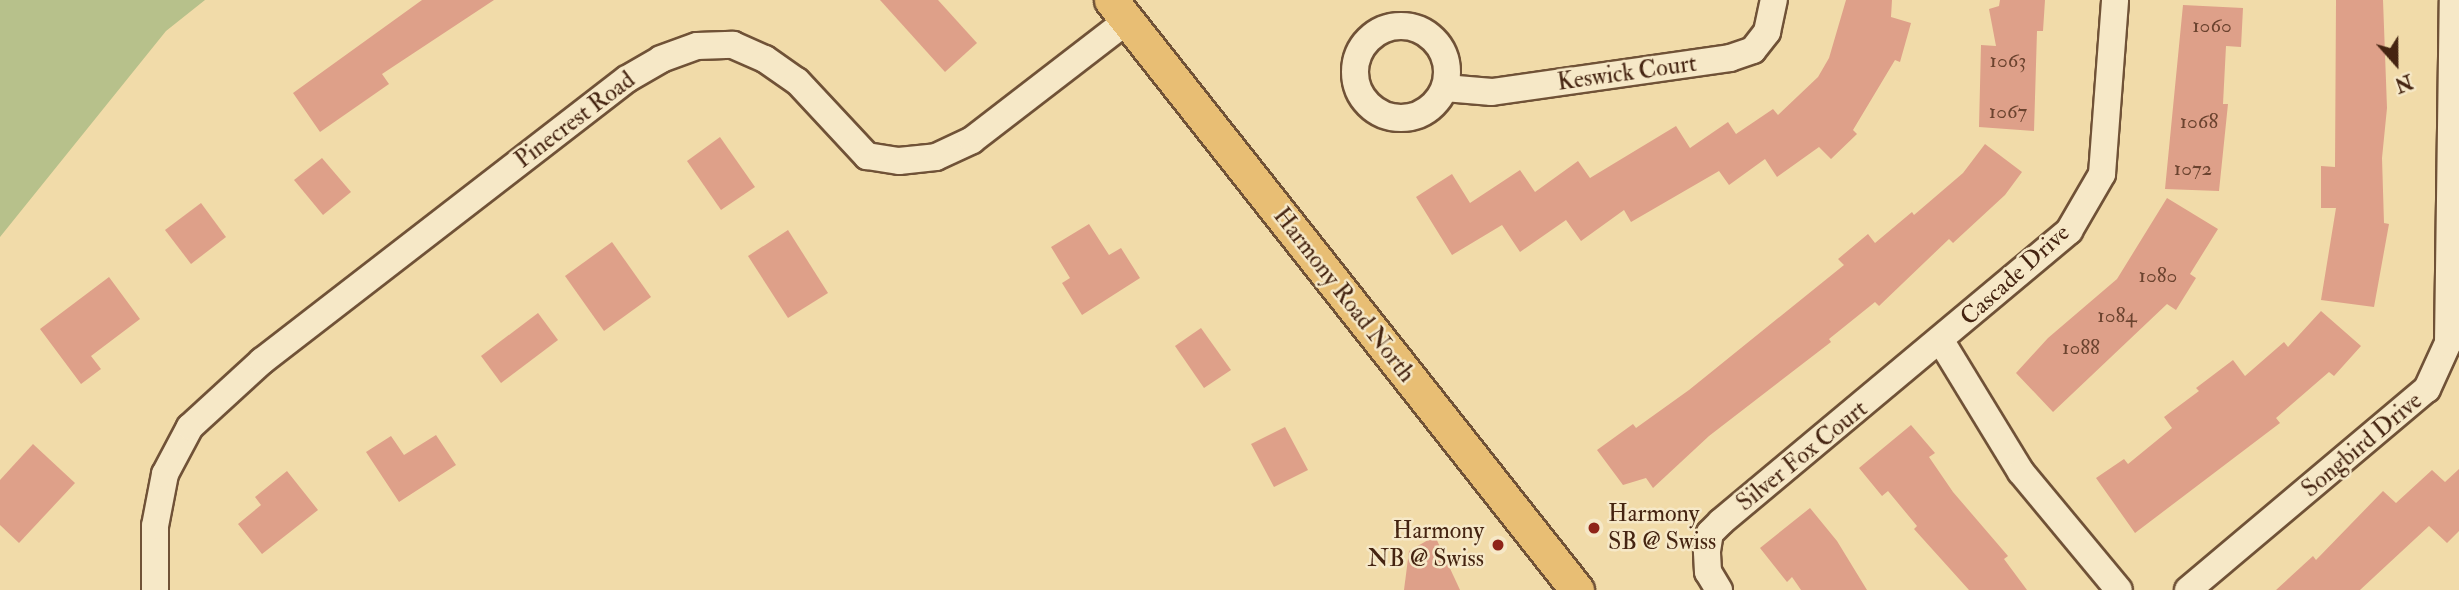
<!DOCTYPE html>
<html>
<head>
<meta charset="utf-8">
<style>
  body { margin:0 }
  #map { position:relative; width:2459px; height:590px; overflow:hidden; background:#f1dba9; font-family:"IM FELL Double Pica",serif }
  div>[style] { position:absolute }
  .green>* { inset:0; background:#b7c18b }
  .building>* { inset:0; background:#dea089 }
  .roads { filter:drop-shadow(2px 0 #705237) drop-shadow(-2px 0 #705237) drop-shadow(0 2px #705237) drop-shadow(0 -2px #705237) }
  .minor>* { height:26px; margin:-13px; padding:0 13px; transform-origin:13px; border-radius:13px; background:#f6e8c7 }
  .minor>.ring { margin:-13px; padding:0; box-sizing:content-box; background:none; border:26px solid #f6e8c7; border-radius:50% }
  .major>* { height:33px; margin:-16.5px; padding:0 16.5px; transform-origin:16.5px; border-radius:16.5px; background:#e8be74 }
  .dots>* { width:19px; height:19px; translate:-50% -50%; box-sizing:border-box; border:4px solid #f6e8c7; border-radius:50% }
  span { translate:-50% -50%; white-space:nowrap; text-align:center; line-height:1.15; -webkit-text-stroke:5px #f6e8c7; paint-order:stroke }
  .number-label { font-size:21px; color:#6b432f }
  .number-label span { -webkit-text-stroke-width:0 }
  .street-label { font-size:24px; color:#452411 }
  .poi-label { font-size:24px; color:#452411 }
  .left { translate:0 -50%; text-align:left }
  .right { translate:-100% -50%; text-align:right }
  .north { position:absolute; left:2361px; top:28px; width:70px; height:70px; -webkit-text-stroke:5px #f6e8c7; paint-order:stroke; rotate:159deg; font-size:19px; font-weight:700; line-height:28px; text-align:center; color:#452411 }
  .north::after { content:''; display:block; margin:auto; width:24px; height:32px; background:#452411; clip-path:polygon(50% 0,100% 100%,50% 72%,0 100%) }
</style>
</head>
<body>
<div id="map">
  <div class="green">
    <div style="clip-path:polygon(0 0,205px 0,166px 31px,0 237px)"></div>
  </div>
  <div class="building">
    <div style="clip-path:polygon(422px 0,494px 0,382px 74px,389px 84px,320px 132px,293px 93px)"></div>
    <div style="clip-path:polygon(880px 0,938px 0,977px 43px,945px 72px)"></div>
    <div style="clip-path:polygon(1846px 0,1892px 0,1891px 17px,1911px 23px,1900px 62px,1895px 60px,1853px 130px,1857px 134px,1831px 159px,1819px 147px,1777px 177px,1765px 159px,1729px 185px,1719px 171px,1631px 222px,1624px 210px,1581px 241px,1566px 220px,1520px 252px,1502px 225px,1452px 255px,1416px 197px,1452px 174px,1470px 203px,1520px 170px,1535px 192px,1578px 161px,1590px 178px,1676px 126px,1690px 148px,1728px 122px,1736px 134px,1773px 109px,1778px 115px,1818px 77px,1829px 58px)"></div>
    <div style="clip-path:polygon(2000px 0,2045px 0,2043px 31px,2037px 31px,2034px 131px,1979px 127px,1981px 45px,1996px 46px,1989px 9px,1999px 6px)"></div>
    <div style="clip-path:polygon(2336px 0,2383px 0,2387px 108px,2382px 158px,2384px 223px,2389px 224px,2374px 307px,2321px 300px,2336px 208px,2321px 208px,2321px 166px,2335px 167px)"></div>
    <div style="clip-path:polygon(2183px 5px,2243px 8px,2241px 47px,2226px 46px,2223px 104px,2228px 104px,2219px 191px,2165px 189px)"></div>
    <div style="clip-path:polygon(720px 137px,755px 187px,721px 210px,687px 161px)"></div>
    <div style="clip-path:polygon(1985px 144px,2022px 172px,2005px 195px,1953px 243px,1949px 239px,1879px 306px,1875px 302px,1829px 339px,1831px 342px,1709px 436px,1653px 488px,1646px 478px,1623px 485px,1597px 450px,1633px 424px,1636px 428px,1689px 390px,1844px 265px,1838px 259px,1868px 234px,1875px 243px,1912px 212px,1914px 215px,1963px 173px)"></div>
    <div style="clip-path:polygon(322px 158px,351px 192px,323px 215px,294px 180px)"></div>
    <div style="clip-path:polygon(2167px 198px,2218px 229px,2190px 274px,2196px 278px,2176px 310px,2167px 304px,2053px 412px,2016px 373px,2048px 338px,2117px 279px)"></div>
    <div style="clip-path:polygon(201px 203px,226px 237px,191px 264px,165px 230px)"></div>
    <div style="clip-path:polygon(1089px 224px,1109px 255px,1121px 248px,1140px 278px,1082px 315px,1062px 283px,1070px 278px,1051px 247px)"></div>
    <div style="clip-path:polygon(788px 230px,828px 293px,788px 318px,748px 256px)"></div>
    <div style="clip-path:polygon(612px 242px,651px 297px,604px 331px,565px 276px)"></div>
    <div style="clip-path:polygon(109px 277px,140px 319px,91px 356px,101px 369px,81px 384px,40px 329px)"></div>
    <div style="clip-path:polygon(2321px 311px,2361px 346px,2334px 376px,2329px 372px,2276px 418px,2280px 423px,2135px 533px,2096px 478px,2124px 459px,2128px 464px,2172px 428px,2164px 417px,2199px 391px,2196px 388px,2233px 360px,2245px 376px,2284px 342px,2288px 347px)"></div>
    <div style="clip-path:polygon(538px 313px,558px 340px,501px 383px,481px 356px)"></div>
    <div style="clip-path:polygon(1201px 328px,1231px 370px,1204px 388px,1175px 346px)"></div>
    <div style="clip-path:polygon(1911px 425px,1935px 453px,1929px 457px,1953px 492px,2008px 556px,2004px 559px,2027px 590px,1969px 590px,1914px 529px,1917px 526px,1888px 491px,1882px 496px,1859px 468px)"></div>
    <div style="clip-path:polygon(1285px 427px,1308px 470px,1274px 487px,1251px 444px)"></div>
    <div style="clip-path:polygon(436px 435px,456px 465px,399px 502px,366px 452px,391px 436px,404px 455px)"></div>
    <div style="clip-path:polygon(33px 444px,75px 483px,19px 543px,0 525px,0 480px)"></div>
    <div style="clip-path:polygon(2459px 469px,2459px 531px,2447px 543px,2429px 526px,2360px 590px,2276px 590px,2313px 556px,2316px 560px,2383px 491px,2396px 503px,2432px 470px,2445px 482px)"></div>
    <div style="clip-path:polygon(287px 471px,318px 510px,262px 554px,238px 524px,261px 505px,255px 497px)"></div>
    <div style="clip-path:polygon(1810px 508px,1837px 541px,1867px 590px,1801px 590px,1792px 577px,1787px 582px,1760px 548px)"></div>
    <div style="clip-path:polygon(1435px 536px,1460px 590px,1404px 590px,1409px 551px)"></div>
  </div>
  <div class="roads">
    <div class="minor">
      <div class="ring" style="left:1355px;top:26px;width:66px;height:66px"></div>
      <div style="left:1445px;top:88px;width:47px;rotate:4.9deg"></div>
      <div style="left:1492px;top:92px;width:240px;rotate:-8.1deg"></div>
      <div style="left:1730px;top:58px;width:24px;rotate:-19deg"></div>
      <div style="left:1753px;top:50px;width:23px;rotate:-52deg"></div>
      <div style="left:1767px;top:32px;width:33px;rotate:-78deg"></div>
      <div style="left:1941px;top:341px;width:153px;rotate:58.6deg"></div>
      <div style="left:2021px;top:472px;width:153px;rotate:50.3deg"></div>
      <div style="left:155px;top:590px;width:64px;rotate:-90deg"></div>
      <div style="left:155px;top:526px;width:53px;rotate:-79.1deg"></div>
      <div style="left:165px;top:474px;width:53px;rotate:-62deg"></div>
      <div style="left:190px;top:427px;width:98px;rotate:-42.5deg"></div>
      <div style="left:262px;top:361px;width:461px;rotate:-37.7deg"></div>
      <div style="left:627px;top:79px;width:39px;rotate:-30deg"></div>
      <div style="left:661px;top:59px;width:38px;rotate:-20deg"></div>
      <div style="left:697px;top:46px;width:36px;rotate:-2deg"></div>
      <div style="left:733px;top:45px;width:35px;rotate:24deg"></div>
      <div style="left:765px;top:59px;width:39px;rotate:35deg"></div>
      <div style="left:797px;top:81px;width:103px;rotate:47deg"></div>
      <div style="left:867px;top:156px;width:32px;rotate:9deg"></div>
      <div style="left:899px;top:161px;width:37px;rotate:-6deg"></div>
      <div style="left:936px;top:157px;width:40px;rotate:-25deg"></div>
      <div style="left:972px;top:140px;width:197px;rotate:-37.6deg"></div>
      <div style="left:1719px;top:590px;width:21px;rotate:-121deg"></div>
      <div style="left:1708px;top:572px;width:21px;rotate:-93deg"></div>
      <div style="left:1707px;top:551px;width:18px;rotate:-81deg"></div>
      <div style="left:1710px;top:533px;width:16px;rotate:-45deg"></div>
      <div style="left:1721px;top:522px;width:454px;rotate:-39.9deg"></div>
      <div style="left:2069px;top:231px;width:66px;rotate:-59.9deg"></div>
      <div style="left:2102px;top:174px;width:174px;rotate:-85.7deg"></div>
      <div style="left:2188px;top:590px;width:312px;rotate:-40.1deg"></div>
      <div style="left:2427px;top:389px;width:51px;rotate:-65.5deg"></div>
      <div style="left:2448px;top:343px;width:343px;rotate:-89.2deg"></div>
    </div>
    <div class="major">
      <div style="left:1111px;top:0;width:752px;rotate:51.7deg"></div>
    </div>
  </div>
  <div class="dots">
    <div style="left:1594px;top:528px;background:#8f2418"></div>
    <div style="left:1498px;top:545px;background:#8f2418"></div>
  </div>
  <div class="number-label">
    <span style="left:2212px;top:26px">1060</span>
    <span style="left:2008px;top:61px">1063</span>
    <span style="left:2008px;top:112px">1067</span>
    <span style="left:2199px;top:122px">1068</span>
    <span style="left:2193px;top:169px">1072</span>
    <span style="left:2158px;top:276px">1080</span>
    <span style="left:2117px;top:316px">1084</span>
    <span style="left:2081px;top:348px">1088</span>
  </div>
  <div class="street-label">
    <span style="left:1627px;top:73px;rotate:-8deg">Keswick Court</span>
    <span style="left:575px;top:120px;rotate:-37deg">Pinecrest Road</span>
    <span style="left:2015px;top:275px;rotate:-42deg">Cascade Drive</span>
    <span style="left:1344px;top:295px;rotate:52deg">Harmony Road North</span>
    <span style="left:2362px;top:445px;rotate:-40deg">Songbird Drive</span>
    <span style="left:1802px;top:456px;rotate:-39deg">Silver Fox Court</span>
  </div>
  <div class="poi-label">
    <span class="left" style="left:1608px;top:528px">Harmony<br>SB @ Swiss</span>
    <span class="right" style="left:1484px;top:545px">Harmony<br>NB @ Swiss</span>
  </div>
  <div class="north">N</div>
</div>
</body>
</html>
